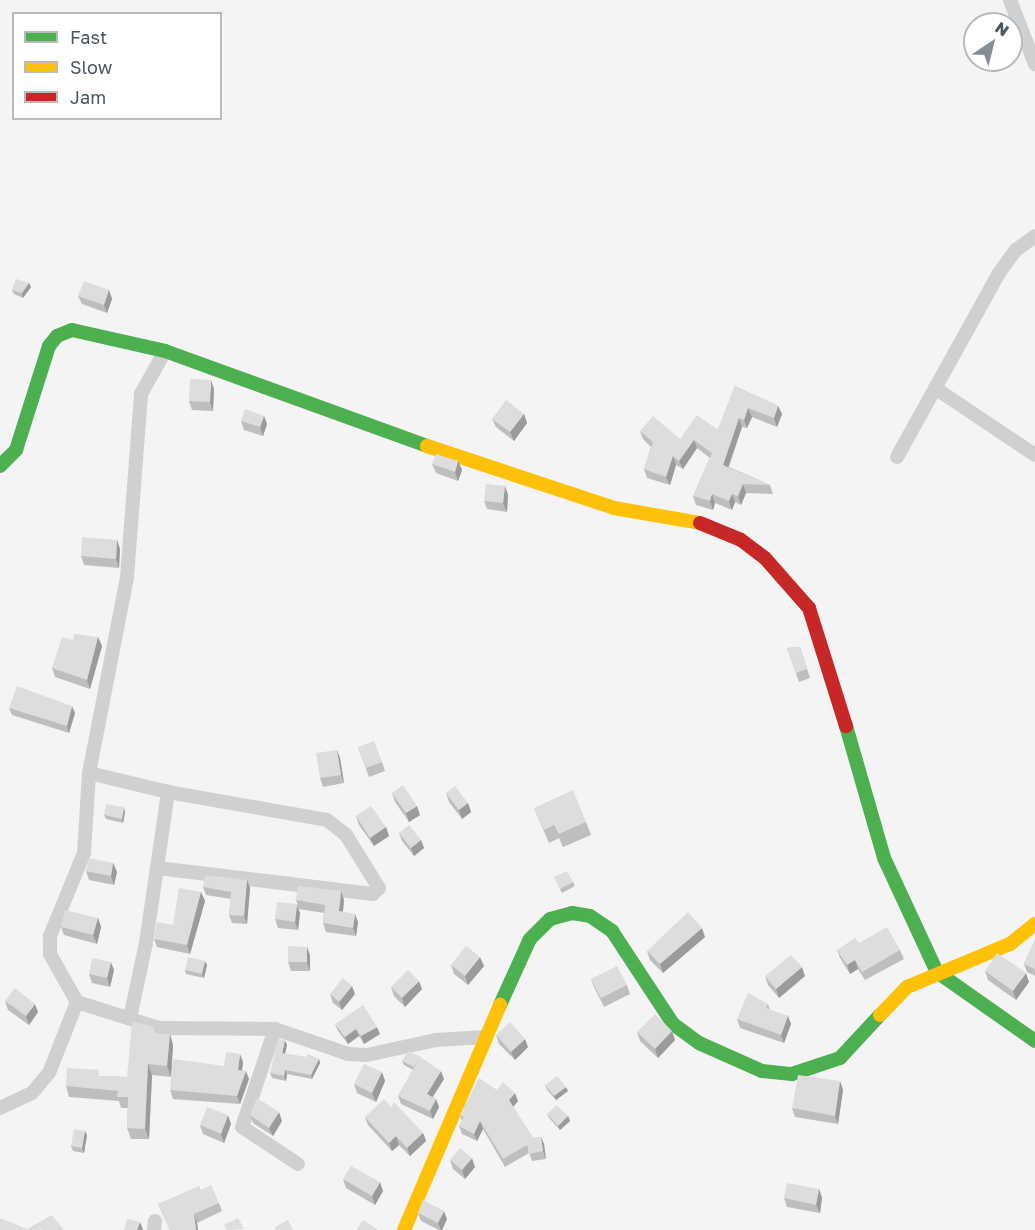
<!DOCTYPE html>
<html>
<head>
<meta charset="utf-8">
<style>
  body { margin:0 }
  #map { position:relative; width:1035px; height:1230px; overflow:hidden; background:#f4f4f4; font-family:"Golos Text",sans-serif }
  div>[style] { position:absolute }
  .street>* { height:14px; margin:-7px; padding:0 7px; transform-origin:7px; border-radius:7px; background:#ced0d2 }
  .fast>* { height:14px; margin:-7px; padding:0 7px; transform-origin:7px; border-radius:7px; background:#4caf50 }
  .slow>* { height:14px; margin:-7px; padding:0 7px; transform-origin:7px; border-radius:7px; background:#ffc107 }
  .jam>* { height:14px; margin:-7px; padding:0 7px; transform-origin:7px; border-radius:7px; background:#c62828 }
  .wall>* { inset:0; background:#bebebf }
  .shaded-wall>* { inset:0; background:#9b9b9b }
  .building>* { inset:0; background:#ddddde }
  span { translate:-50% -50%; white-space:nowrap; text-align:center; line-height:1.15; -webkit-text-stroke:6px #fff; paint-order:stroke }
  .legend { position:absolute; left:12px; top:12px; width:210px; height:108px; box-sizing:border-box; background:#fff; border:2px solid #b7bbc0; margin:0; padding:8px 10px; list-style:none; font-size:18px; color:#4a5661 }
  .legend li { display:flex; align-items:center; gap:12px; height:30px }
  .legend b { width:30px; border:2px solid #b7bbc0 }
  .north { position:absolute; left:963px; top:12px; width:60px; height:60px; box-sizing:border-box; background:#fff; border:2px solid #b7bbc0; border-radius:50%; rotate:35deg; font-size:16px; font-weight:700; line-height:24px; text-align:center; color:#4a5661 }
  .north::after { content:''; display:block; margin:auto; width:21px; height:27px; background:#868d94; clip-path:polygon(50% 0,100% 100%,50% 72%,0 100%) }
</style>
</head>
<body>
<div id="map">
  <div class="street">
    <div style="left:1010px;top:0;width:69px;rotate:68.7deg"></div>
    <div style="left:935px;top:388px;width:120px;rotate:33.8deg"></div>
    <div style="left:897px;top:457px;width:210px;rotate:-61deg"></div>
    <div style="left:999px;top:273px;width:29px;rotate:-54deg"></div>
    <div style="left:1016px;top:250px;width:24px;rotate:-36deg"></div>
    <div style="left:89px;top:773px;width:81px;rotate:13.5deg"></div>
    <div style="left:168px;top:792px;width:161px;rotate:10deg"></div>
    <div style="left:327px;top:820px;width:24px;rotate:38deg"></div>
    <div style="left:346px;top:835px;width:62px;rotate:58.1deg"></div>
    <div style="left:379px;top:888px;width:8px;rotate:135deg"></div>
    <div style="left:373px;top:894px;width:217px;rotate:-173.1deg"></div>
    <div style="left:77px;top:1002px;width:86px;rotate:17.6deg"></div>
    <div style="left:159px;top:1028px;width:116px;rotate:0.5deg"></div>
    <div style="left:275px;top:1029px;width:77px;rotate:18.9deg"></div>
    <div style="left:348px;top:1054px;width:19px;rotate:3deg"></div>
    <div style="left:367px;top:1055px;width:71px;rotate:-12.3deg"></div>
    <div style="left:436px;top:1040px;width:50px;rotate:-3.4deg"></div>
    <div style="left:130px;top:1018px;width:77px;rotate:-78deg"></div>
    <div style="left:146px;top:943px;width:153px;rotate:-81.7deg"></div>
    <div style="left:275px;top:1029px;width:103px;rotate:108.6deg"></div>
    <div style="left:242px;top:1127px;width:67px;rotate:33.5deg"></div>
    <div style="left:0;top:1108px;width:35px;rotate:-25deg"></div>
    <div style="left:32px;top:1093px;width:26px;rotate:-50deg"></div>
    <div style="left:49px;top:1073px;width:76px;rotate:-68.5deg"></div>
    <div style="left:77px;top:1002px;width:55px;rotate:-119.4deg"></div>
    <div style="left:50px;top:954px;width:18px;rotate:-90deg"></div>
    <div style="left:50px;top:936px;width:90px;rotate:-67.7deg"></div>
    <div style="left:84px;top:853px;width:80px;rotate:-86.4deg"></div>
    <div style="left:89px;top:773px;width:200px;rotate:-79deg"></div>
    <div style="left:127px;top:577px;width:184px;rotate:-85.6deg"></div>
    <div style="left:141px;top:394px;width:49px;rotate:-60.8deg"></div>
    <div style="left:154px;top:1230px;width:9px;rotate:-84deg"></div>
  </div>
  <div class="fast">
    <div style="left:0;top:466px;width:23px;rotate:-45deg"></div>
    <div style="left:16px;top:450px;width:109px;rotate:-72.4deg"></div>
    <div style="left:49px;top:346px;width:13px;rotate:-51deg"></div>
    <div style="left:57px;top:336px;width:16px;rotate:-22deg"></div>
    <div style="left:72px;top:330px;width:95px;rotate:12.7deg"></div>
    <div style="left:165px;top:351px;width:279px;rotate:19.9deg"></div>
    <div style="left:846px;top:726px;width:137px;rotate:73.9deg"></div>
    <div style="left:884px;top:858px;width:126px;rotate:65.1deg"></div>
    <div style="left:937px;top:972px;width:120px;rotate:35.1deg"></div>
    <div style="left:500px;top:1005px;width:72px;rotate:-65.6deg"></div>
    <div style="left:530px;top:939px;width:28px;rotate:-45deg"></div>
    <div style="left:550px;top:919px;width:23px;rotate:-15deg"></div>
    <div style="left:572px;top:913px;width:18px;rotate:9deg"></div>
    <div style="left:590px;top:916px;width:27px;rotate:34deg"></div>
    <div style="left:612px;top:931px;width:111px;rotate:56.7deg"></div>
    <div style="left:673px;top:1024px;width:32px;rotate:36deg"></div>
    <div style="left:699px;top:1043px;width:69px;rotate:24deg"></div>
    <div style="left:762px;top:1071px;width:30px;rotate:6deg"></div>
    <div style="left:792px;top:1074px;width:51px;rotate:-18.4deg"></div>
    <div style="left:840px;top:1058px;width:59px;rotate:-47.1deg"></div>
  </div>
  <div class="slow">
    <div style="left:427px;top:446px;width:197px;rotate:18.3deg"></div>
    <div style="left:614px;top:508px;width:87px;rotate:9.9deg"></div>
    <div style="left:880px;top:1015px;width:39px;rotate:-46deg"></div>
    <div style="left:907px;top:987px;width:112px;rotate:-22.7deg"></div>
    <div style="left:1010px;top:944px;width:32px;rotate:-39deg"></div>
    <div style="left:404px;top:1230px;width:245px;rotate:-66.9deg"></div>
  </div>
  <div class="jam">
    <div style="left:700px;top:523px;width:44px;rotate:22.5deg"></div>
    <div style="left:741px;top:540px;width:30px;rotate:37deg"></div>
    <div style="left:765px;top:558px;width:67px;rotate:48.7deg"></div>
    <div style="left:809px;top:608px;width:124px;rotate:72.6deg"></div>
  </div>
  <div class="wall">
    <div style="clip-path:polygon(29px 283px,31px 287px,23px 298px,14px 294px,12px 290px)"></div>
    <div style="clip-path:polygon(109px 290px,112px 299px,107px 313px,82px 304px,78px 296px)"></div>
    <div style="clip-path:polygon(735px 386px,778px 406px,782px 414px,777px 427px,752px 417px,747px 428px,742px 427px,729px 467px,770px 485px,773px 494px,746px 493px,741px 505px,735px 502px,732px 510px,715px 503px,713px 510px,696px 505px,693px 496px,710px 458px,697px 448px,683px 469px,676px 465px,670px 485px,647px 478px,644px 469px,651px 447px,643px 439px,640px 431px,680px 439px,718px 430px)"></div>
    <div style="clip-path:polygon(214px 389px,213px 411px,192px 410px,189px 401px)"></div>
    <div style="clip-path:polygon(524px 414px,527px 423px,514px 441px,496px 427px,492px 419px)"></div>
    <div style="clip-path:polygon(264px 416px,267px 424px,263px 436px,244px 430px,241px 421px)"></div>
    <div style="clip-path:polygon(458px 461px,462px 470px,458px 481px,436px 473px,432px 464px)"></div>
    <div style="clip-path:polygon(505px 486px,508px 495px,507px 512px,487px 509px,484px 501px)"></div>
    <div style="clip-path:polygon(117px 540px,120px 549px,119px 568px,84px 565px,81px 556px)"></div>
    <div style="clip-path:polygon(98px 637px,102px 646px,90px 689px,55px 677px,52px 668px,73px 640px)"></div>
    <div style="clip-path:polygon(800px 647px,810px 678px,799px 682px,787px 648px)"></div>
    <div style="clip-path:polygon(9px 708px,75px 713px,69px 733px,12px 715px)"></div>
    <div style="clip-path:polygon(358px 747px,382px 762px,385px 771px,369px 777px)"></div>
    <div style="clip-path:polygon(337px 750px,340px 758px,344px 783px,323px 787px,320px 778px)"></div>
    <div style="clip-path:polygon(392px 793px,420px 815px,409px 822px,395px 802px)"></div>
    <div style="clip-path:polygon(446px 793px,468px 803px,471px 812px,462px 819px,449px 802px)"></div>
    <div style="clip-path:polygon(534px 808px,586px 822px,591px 835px,563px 847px,559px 838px,549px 843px)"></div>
    <div style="clip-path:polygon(125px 812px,123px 823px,106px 819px,104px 815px)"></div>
    <div style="clip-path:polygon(356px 816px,386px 827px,389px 836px,374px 846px,359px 825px)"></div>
    <div style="clip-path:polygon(399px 833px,421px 840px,424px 848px,414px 856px,402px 841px)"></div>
    <div style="clip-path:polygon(113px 863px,117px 872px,114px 885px,89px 880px,86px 871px)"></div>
    <div style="clip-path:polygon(554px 877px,573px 882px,575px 886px,562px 893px)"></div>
    <div style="clip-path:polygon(247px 880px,250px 888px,247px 924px,232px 923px,229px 915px,231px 899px,206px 895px,203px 887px)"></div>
    <div style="clip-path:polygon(201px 892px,205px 901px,190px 954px,157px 947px,154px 939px,173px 925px)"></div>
    <div style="clip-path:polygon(296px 900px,344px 900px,343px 912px,358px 922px,356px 936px,326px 932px,323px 923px,324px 913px,299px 909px)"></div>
    <div style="clip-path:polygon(300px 913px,298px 930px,278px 928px,275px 919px)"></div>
    <div style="clip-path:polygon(98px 918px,101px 927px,97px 944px,64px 935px,61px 927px)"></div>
    <div style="clip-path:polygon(705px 937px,663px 973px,650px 960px,647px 951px)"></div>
    <div style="clip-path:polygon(1035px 940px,1035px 976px,1027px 972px,1024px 964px)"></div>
    <div style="clip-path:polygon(859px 943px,900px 950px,904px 959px,865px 980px,858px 969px,850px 974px,840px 958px,837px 950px)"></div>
    <div style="clip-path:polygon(310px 955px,310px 971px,291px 971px,288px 962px)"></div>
    <div style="clip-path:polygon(207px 965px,204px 978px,186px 974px,185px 970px)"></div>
    <div style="clip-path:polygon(451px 965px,484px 966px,468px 985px,454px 974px)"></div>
    <div style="clip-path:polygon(114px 970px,110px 987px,92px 983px,89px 974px)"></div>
    <div style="clip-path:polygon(985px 971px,1029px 982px,1016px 1000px,988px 980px)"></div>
    <div style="clip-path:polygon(765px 976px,805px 976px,779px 998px,768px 985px)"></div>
    <div style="clip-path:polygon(591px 979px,627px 985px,630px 994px,604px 1007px,594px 987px)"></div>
    <div style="clip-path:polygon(391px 987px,422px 989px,405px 1007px,394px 996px)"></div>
    <div style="clip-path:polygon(330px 994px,355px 994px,342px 1010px,333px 1003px)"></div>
    <div style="clip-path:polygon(5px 1001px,38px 1012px,29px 1025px,8px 1010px)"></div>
    <div style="clip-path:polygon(768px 1004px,770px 1010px,788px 1016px,791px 1024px,784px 1043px,740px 1028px,737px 1019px)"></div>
    <div style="clip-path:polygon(335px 1024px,380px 1034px,364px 1044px,359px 1036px,348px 1044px,338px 1031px)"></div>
    <div style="clip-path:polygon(672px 1031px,675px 1040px,658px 1058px,640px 1041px,637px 1032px)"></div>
    <div style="clip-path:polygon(156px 1033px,170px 1034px,173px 1045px,171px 1077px,152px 1075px,149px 1139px,131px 1139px,127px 1128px,128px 1108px,121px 1108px,119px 1101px,69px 1097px,66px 1086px,101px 1076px,127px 1077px)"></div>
    <div style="clip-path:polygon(496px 1035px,528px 1047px,515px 1060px,499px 1044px)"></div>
    <div style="clip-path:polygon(287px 1045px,285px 1054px,319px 1059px,320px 1063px,312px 1079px,287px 1074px,286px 1081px,272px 1078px,270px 1073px)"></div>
    <div style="clip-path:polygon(421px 1058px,444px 1079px,433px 1097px,436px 1099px,439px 1107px,433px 1119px,401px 1104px,398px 1096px,413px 1070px,404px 1065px,402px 1061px)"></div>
    <div style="clip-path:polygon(243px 1062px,242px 1070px,249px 1079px,240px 1104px,173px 1099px,170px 1090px,224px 1066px)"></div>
    <div style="clip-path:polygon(382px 1072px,385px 1081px,376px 1102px,357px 1093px,354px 1084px)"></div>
    <div style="clip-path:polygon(840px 1081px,843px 1090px,838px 1124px,795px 1117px,792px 1108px)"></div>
    <div style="clip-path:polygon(545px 1085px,568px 1091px,556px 1100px,547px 1090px)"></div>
    <div style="clip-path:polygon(497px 1090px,518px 1101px,513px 1107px,533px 1138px,541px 1137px,544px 1144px,546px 1159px,532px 1161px,529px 1153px,505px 1167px,483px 1129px,477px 1141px,462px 1134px,459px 1126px,462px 1121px,460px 1115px)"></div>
    <div style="clip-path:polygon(391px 1107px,423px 1133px,426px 1141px,410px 1156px,399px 1145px,392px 1151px,368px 1125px,365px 1117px)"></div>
    <div style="clip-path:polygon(547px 1114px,568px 1116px,570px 1121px,560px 1130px,549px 1118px)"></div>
    <div style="clip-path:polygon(250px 1115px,282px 1121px,273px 1136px,253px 1123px)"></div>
    <div style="clip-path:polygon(231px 1124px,224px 1143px,203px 1134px,200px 1125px)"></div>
    <div style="clip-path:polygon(85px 1131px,87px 1135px,84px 1153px,73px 1151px,71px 1146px)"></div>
    <div style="clip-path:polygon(450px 1160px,475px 1167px,465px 1179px,453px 1169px)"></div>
    <div style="clip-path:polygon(343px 1179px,383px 1191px,375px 1205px,346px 1188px)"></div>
    <div style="clip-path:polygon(819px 1189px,822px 1198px,820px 1213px,787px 1207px,784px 1198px)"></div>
    <div style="clip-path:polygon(201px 1190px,219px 1203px,222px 1211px,197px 1223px,198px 1230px,170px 1230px,158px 1204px)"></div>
    <div style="clip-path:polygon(418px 1213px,447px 1219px,442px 1230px,439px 1230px,421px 1221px)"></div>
  </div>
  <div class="shaded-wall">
    <div style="clip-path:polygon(29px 283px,31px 287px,23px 298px,22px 293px)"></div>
    <div style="clip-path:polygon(109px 290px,112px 299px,107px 313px,104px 305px)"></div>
    <div style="clip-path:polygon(211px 380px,214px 389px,213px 411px,210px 402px)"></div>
    <div style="clip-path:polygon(778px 406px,782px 414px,777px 427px,774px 418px)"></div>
    <div style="clip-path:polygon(748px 408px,752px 417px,747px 428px,744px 420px)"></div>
    <div style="clip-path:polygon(524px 414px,527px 423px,514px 441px,510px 432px)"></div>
    <div style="clip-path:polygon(264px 416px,267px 424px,263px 436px,260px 427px)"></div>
    <div style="clip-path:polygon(739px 418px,742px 427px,726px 473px,723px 465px)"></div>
    <div style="clip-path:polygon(694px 440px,697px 448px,683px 469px,679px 461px)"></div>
    <div style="clip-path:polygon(673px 456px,676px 465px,670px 485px,666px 477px)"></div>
    <div style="clip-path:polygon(458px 461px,462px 470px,458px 481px,455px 472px)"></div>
    <div style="clip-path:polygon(743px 484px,746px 493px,741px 505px,738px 496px)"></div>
    <div style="clip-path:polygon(505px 486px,508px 495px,507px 512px,503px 503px)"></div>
    <div style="clip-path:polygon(712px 494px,715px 503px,713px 510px,710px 501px)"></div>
    <div style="clip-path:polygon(732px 494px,735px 502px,732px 510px,729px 501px)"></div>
    <div style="clip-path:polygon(117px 540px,120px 549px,119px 568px,116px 559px)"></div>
    <div style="clip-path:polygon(98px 637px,102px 646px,90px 689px,87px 680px)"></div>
    <div style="clip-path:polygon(72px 706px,75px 713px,69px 733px,67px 726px)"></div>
    <div style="clip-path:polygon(337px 750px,340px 758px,344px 783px,341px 775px)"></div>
    <div style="clip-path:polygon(468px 803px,471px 812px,462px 819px,459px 810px)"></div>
    <div style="clip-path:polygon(417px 806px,420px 815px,409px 822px,406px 813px)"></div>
    <div style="clip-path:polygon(124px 807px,125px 812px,123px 823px,122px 819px)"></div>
    <div style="clip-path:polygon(386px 827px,389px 836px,374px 846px,370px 838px)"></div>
    <div style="clip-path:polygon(421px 840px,424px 848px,414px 856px,411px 848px)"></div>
    <div style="clip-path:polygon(113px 863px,117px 872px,114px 885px,111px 876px)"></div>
    <div style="clip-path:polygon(247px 880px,250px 888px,247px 924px,244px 916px)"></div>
    <div style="clip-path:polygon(341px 891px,344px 900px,342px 920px,339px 911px)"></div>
    <div style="clip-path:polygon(201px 892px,205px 901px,190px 954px,187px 945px)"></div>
    <div style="clip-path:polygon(297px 904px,300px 913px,298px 930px,295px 922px)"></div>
    <div style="clip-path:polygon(355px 914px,358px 922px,356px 936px,353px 928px)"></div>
    <div style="clip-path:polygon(98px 918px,101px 927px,97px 944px,93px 935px)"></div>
    <div style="clip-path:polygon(702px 928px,705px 937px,663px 973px,660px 964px)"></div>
    <div style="clip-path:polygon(307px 947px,310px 955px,310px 971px,307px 962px)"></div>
    <div style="clip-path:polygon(480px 957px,484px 966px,468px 985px,465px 976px)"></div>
    <div style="clip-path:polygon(855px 960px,858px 969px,850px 974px,847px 965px)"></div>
    <div style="clip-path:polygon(205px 961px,207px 965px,204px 978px,202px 974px)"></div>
    <div style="clip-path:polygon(111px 962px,114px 970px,110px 987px,107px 978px)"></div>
    <div style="clip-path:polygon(802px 967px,805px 976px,779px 998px,776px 989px)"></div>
    <div style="clip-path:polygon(1026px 973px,1029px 982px,1016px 1000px,1013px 991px)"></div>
    <div style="clip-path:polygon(419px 981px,422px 989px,405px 1007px,402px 998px)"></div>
    <div style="clip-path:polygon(352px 986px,355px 994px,342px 1010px,339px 1002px)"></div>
    <div style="clip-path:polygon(35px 1004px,38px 1012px,29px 1025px,26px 1016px)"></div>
    <div style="clip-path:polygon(788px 1016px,791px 1024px,784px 1043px,781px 1035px)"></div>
    <div style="clip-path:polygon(377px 1027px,380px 1034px,364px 1044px,361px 1036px)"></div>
    <div style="clip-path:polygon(356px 1029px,359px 1036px,348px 1044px,345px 1037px)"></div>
    <div style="clip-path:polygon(672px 1031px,675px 1040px,658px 1058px,655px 1049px)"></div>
    <div style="clip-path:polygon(170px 1034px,173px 1045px,171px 1077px,167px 1066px)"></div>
    <div style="clip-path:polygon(525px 1039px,528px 1047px,515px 1060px,511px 1052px)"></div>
    <div style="clip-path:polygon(285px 1040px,287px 1045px,284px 1058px,282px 1053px)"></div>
    <div style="clip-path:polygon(240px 1054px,243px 1062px,241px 1078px,238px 1070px)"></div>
    <div style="clip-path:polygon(319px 1059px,320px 1063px,312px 1079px,311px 1075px)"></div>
    <div style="clip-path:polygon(148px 1064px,152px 1075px,149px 1139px,145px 1129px)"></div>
    <div style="clip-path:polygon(285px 1070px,287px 1074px,286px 1081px,284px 1076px)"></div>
    <div style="clip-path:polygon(246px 1071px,249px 1079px,240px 1104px,237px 1096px)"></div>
    <div style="clip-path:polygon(441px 1071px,444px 1079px,429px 1102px,427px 1094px)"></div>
    <div style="clip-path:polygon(382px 1072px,385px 1081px,376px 1102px,372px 1093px)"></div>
    <div style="clip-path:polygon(840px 1081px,843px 1090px,838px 1124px,835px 1116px)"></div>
    <div style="clip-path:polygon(566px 1087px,568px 1091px,556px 1100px,554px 1096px)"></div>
    <div style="clip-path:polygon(515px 1093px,518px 1101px,512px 1108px,509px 1100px)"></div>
    <div style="clip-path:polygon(436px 1099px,439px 1107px,433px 1119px,430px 1111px)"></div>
    <div style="clip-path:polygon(279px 1112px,282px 1121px,273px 1136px,269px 1128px)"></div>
    <div style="clip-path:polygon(228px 1115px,231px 1124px,224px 1143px,221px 1134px)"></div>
    <div style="clip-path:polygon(568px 1116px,570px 1121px,560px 1130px,558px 1126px)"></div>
    <div style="clip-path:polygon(480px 1121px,483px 1129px,477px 1141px,474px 1134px)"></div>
    <div style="clip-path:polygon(85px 1131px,87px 1135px,84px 1153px,82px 1148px)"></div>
    <div style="clip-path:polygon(423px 1133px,426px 1141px,410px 1156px,407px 1148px)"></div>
    <div style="clip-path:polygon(396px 1136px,399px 1145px,392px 1151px,389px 1143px)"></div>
    <div style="clip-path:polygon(541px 1137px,544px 1144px,546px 1159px,543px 1151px)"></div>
    <div style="clip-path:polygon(472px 1158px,475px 1167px,465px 1179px,462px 1170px)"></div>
    <div style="clip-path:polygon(380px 1182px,383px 1191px,375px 1205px,372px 1196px)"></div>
    <div style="clip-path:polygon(819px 1189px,822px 1198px,820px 1213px,816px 1205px)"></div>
    <div style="clip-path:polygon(444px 1211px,447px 1219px,442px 1230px,441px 1230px,438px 1223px)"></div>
    <div style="clip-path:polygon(194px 1214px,197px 1223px,198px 1230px,196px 1230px)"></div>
    <div style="clip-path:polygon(140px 1222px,143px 1229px,142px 1230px,137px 1230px)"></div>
  </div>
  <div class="building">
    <div style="clip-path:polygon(16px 279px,29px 283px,22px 293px,12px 290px)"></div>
    <div style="clip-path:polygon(84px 281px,109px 290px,104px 305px,78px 296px)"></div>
    <div style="clip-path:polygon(190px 379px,211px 380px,210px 402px,189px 401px)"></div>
    <div style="clip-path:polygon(735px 386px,778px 406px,774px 418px,748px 408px,744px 420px,739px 418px,723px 465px,770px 485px,743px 484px,738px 496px,732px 494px,729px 501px,712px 494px,710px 501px,693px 496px,712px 453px,694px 440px,679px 461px,673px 456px,666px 477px,644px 469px,653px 442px,640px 431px,653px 416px,680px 439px,697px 415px,718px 430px)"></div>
    <div style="clip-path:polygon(506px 400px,524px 414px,510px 432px,492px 419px)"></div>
    <div style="clip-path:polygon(245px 409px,264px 416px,260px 427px,241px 421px)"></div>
    <div style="clip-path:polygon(436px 454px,458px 461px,455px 472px,432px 464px)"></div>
    <div style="clip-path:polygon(486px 484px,505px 486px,503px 503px,484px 501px)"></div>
    <div style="clip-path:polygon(82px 537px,117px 540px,116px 559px,81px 556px)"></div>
    <div style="clip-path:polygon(74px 634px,98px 637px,87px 680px,52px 668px,62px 637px,73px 640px)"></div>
    <div style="clip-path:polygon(800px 647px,807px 669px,796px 673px,787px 648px)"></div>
    <div style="clip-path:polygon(17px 686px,72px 706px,67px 726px,9px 708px)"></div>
    <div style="clip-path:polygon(374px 741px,382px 762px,366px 768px,358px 747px)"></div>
    <div style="clip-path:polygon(337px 750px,341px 775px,320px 778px,316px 753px)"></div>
    <div style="clip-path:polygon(403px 785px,417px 806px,406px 813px,392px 793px)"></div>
    <div style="clip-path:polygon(455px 786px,468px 803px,459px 810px,446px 793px)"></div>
    <div style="clip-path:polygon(573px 790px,586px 822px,559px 834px,554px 825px,544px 830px,534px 808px)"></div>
    <div style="clip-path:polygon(106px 804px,124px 807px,122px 819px,104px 815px)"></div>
    <div style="clip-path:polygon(371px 806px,386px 827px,370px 838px,356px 816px)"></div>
    <div style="clip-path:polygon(409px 825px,421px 840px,411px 848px,399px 833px)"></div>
    <div style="clip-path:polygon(89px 858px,113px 863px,111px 876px,86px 871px)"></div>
    <div style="clip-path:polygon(567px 871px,573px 882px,560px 889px,554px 877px)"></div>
    <div style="clip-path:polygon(205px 875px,247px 880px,244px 916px,229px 915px,231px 892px,203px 887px)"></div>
    <div style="clip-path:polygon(298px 886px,341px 891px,339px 911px,355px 914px,353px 928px,323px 923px,325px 905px,296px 900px)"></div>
    <div style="clip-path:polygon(179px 888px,201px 892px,187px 945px,154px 939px,157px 922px,173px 925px)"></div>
    <div style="clip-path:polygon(277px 902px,297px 904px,295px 922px,275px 919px)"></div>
    <div style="clip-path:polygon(65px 910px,98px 918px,93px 935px,61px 927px)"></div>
    <div style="clip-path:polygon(688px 912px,702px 928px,660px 964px,647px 951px)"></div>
    <div style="clip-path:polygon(887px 927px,900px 950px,862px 972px,855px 960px,847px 965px,837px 950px,855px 938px,859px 943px)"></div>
    <div style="clip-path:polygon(1035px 940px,1035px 969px,1024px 964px)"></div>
    <div style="clip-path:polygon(288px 946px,307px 947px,307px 962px,288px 962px)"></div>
    <div style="clip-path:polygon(466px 946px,480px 957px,465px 976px,451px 965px)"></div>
    <div style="clip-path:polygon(997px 953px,1026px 973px,1013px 991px,985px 971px)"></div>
    <div style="clip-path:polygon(791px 955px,802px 967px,776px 989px,765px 976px)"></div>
    <div style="clip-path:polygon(188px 957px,205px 961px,202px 974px,185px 970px)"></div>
    <div style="clip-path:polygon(92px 958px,111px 962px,107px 978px,89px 974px)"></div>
    <div style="clip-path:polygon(617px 966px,627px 985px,601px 998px,591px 979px)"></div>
    <div style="clip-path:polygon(408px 970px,419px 981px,402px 998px,391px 987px)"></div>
    <div style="clip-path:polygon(343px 978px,352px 986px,339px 1002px,330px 994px)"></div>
    <div style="clip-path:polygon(15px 988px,35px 1004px,26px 1016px,5px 1001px)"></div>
    <div style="clip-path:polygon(748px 993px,768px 1004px,766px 1008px,788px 1016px,781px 1035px,737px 1019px)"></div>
    <div style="clip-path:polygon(363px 1005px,377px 1027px,361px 1036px,356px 1029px,345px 1037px,335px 1024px)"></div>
    <div style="clip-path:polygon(655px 1014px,672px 1031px,655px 1049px,637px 1032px)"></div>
    <div style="clip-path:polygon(132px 1022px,153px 1026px,155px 1033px,170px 1034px,167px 1066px,148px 1064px,145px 1129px,127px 1128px,128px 1097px,117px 1097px,118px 1091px,66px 1086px,67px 1068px,99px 1070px,99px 1076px,127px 1077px)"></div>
    <div style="clip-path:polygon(510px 1022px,525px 1039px,511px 1052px,496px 1035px)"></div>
    <div style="clip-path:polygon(278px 1039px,285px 1040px,282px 1053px,306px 1057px,308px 1054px,319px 1059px,311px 1075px,285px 1070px,284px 1076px,270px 1073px)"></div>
    <div style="clip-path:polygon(408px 1051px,421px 1057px,420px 1057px,414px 1067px,402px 1061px)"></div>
    <div style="clip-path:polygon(226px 1052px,240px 1054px,238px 1070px,246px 1071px,237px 1096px,170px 1090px,173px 1059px,224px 1066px)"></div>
    <div style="clip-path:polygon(420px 1057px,441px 1071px,427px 1094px,436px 1099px,430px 1111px,398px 1096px)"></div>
    <div style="clip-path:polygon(364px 1064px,382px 1072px,372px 1093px,354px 1084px)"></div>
    <div style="clip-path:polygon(798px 1075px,840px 1081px,835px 1116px,792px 1108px)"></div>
    <div style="clip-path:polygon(557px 1076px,566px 1087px,554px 1096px,545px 1085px)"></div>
    <div style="clip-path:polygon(479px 1078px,497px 1090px,503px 1082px,515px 1093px,509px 1100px,533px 1138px,541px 1137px,543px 1151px,529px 1154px,527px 1145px,503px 1159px,480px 1121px,474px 1134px,459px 1126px,464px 1117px,460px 1115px)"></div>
    <div style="clip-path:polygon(257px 1098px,279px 1112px,269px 1128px,250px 1115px)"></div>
    <div style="clip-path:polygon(384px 1099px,391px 1107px,394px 1102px,423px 1133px,407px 1148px,396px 1136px,389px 1143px,365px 1117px)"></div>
    <div style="clip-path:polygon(557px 1105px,568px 1116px,558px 1126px,547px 1114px)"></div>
    <div style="clip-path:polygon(207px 1107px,228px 1115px,221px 1134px,200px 1125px)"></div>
    <div style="clip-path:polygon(74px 1129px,85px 1131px,82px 1148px,71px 1146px)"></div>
    <div style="clip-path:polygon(460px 1148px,472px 1158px,462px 1170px,450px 1160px)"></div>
    <div style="clip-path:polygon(351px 1166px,380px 1182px,372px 1196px,343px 1179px)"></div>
    <div style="clip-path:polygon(787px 1183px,819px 1189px,816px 1205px,784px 1198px)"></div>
    <div style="clip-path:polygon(211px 1185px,219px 1203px,194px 1214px,196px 1230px,170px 1230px,158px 1204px,199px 1186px,201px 1190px)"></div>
    <div style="clip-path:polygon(423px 1200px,444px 1211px,438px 1223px,418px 1213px)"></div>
    <div style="clip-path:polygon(52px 1215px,64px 1230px,42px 1230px,41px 1229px,40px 1230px,0 1230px,0 1218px,27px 1229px)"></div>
    <div style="clip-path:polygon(238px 1218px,244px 1229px,227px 1230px,224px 1225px)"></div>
    <div style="clip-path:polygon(127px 1219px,140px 1222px,137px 1230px,124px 1230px)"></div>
    <div style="clip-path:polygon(288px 1220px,293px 1230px,276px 1230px,275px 1227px)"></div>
    <div style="clip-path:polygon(363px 1220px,378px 1230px,356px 1230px)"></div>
  </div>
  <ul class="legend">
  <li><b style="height:8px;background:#4caf50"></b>Fast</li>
  <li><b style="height:8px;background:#ffc107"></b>Slow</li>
  <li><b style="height:8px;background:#c62828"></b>Jam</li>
  </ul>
  <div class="north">N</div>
</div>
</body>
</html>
